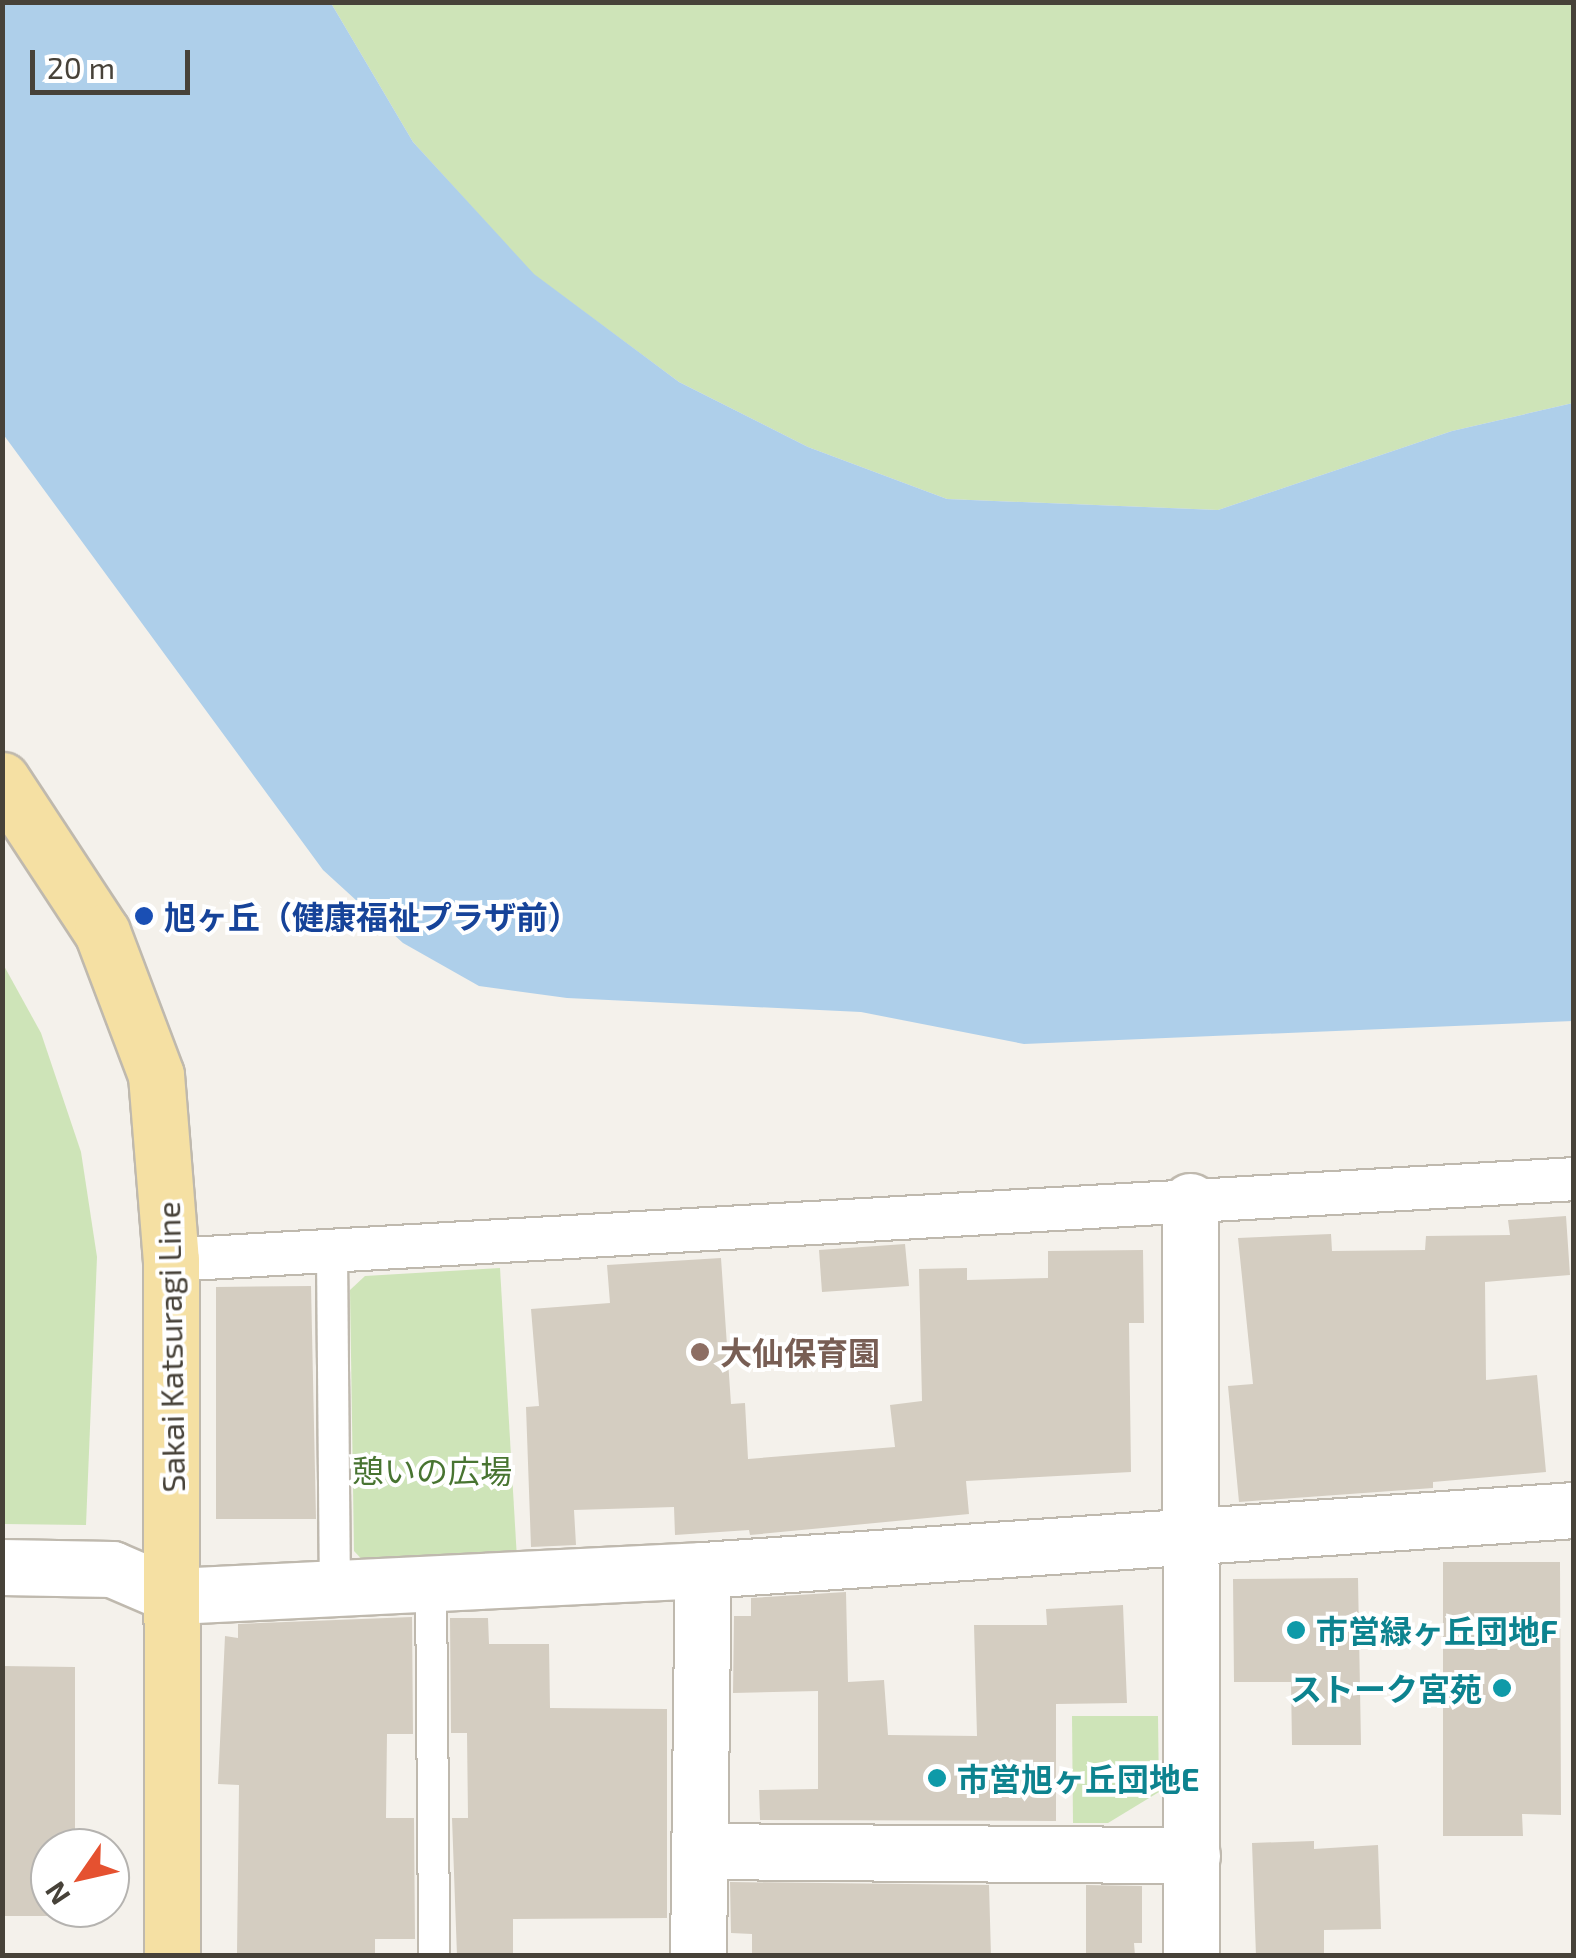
<!DOCTYPE html>
<html>
<head>
<meta charset="utf-8">
<style>
  body { margin:0 }
  #map { position:relative; width:1576px; height:1958px; overflow:hidden; background:#f4f1eb; font-family:"Exo 2","Noto Sans JP",sans-serif }
  div>[style] { position:absolute }
  .green>* { inset:0; background:#cee4b8 }
  .water>* { inset:0; background:#aecfea }
  .building>* { inset:0; background:#d4cdc1 }
  .roads { filter:drop-shadow(2px 0 #bfb9ae) drop-shadow(-2px 0 #bfb9ae) drop-shadow(0 2px #bfb9ae) drop-shadow(0 -2px #bfb9ae) }
  .service>* { height:30px; margin:-15px; padding:0 15px; transform-origin:15px; border-radius:15px; background:#fff }
  .pedestrian>* { height:42px; margin:-21px; padding:0 21px; transform-origin:21px; border-radius:21px; background:#fff }
  .minor>* { height:55px; margin:-27.5px; padding:0 27.5px; transform-origin:27.5px; border-radius:27.5px; background:#fff }
  .primary>* { height:55px; margin:-27.5px; padding:0 27.5px; transform-origin:27.5px; border-radius:27.5px; background:#f5e0a3 }
  .dots>* { width:28px; height:28px; translate:-50% -50%; box-sizing:border-box; border:5px solid #fff; border-radius:50% }
  span { translate:-50% -50%; white-space:nowrap; text-align:center; line-height:1.15; -webkit-text-stroke:8px #fff; paint-order:stroke }
  .transit-label { font-size:32px; color:#164399; font-weight:700 }
  .left { translate:0 -50%; text-align:left }
  .street-label { font-size:32px; color:#474239 }
  .education-label { font-size:32px; color:#785e54; font-weight:700 }
  .park-label { font-size:32px; color:#487431 }
  .culture-label { font-size:32px; color:#0d838f; font-weight:700 }
  .right { translate:-100% -50%; text-align:right }
  .frame { position:absolute; inset:0; border:5px solid #474239; pointer-events:none }
  .north { position:absolute; left:30px; top:1828px; width:100px; height:100px; box-sizing:border-box; background:#fff; border:2px solid #b5b3b0; border-radius:50%; rotate:236deg; font-size:28px; font-weight:700; line-height:40px; text-align:center; color:#474239 }
  .north::after { content:''; display:block; margin:auto; width:35px; height:45px; background:#e55130; clip-path:polygon(50% 0,100% 100%,50% 72%,0 100%) }
  .scale { position:absolute; left:30px; top:50px; width:160px; height:45px; box-sizing:border-box; border:5px solid #474239; border-top:0; padding-left:12px; font-size:30px; line-height:35px; white-space:nowrap; color:#474239; -webkit-text-stroke:8px #fff; paint-order:stroke }
</style>
</head>
<body>
<div id="map">
  <div class="green">
    <div style="clip-path:polygon(331px 3px,1573px 3px,1573px 403px,1452px 431px,1218px 510px,947px 499px,808px 447px,679px 382px,533px 274px,413px 142px)"></div>
    <div style="clip-path:polygon(3px 964px,41px 1033px,81px 1152px,97px 1257px,86px 1525px,3px 1524px)"></div>
    <div style="clip-path:polygon(500px 1268px,517px 1559px,369px 1567px,354px 1551px,350px 1290px,365px 1276px)"></div>
    <div style="clip-path:polygon(1072px 1716px,1158px 1716px,1159px 1792px,1108px 1823px,1073px 1823px)"></div>
  </div>
  <div class="water">
    <div style="clip-path:polygon(2px 3px,331px 3px,413px 142px,534px 274px,679px 382px,808px 447px,947px 499px,1218px 510px,1452px 431px,1573px 403px,1573px 1021px,1024px 1044px,861px 1012px,567px 998px,479px 986px,403px 943px,323px 870px,3px 434px)"></div>
  </div>
  <div class="building">
    <div style="clip-path:polygon(1566px 1216px,1570px 1275px,1485px 1282px,1486px 1380px,1537px 1375px,1546px 1472px,1433px 1482px,1433px 1488px,1239px 1502px,1228px 1386px,1253px 1384px,1238px 1238px,1331px 1234px,1332px 1251px,1425px 1250px,1426px 1236px,1510px 1235px,1508px 1220px)"></div>
    <div style="clip-path:polygon(905px 1244px,909px 1286px,822px 1292px,819px 1250px)"></div>
    <div style="clip-path:polygon(1143px 1250px,1144px 1323px,1129px 1323px,1131px 1472px,966px 1481px,969px 1514px,750px 1535px,749px 1530px,675px 1535px,674px 1507px,574px 1510px,576px 1545px,531px 1547px,526px 1407px,539px 1406px,531px 1309px,610px 1303px,607px 1265px,721px 1258px,731px 1404px,745px 1403px,748px 1459px,895px 1447px,890px 1405px,922px 1401px,919px 1269px,967px 1268px,967px 1280px,1048px 1278px,1048px 1251px)"></div>
    <div style="clip-path:polygon(311px 1286px,316px 1519px,216px 1519px,216px 1287px)"></div>
    <div style="clip-path:polygon(1443px 1562px,1560px 1562px,1561px 1815px,1522px 1814px,1523px 1836px,1443px 1836px)"></div>
    <div style="clip-path:polygon(1358px 1578px,1361px 1745px,1292px 1745px,1291px 1682px,1234px 1682px,1233px 1579px)"></div>
    <div style="clip-path:polygon(846px 1592px,848px 1682px,884px 1680px,888px 1735px,977px 1736px,974px 1625px,1047px 1625px,1046px 1609px,1123px 1605px,1127px 1703px,1056px 1704px,1056px 1821px,760px 1820px,759px 1790px,818px 1789px,818px 1691px,733px 1693px,734px 1616px,751px 1616px,751px 1598px)"></div>
    <div style="clip-path:polygon(412px 1617px,413px 1734px,387px 1734px,386px 1818px,414px 1818px,415px 1939px,375px 1939px,375px 1954px,237px 1953px,239px 1785px,218px 1784px,225px 1636px,238px 1638px,238px 1624px)"></div>
    <div style="clip-path:polygon(450px 1618px,488px 1618px,489px 1644px,549px 1644px,550px 1708px,667px 1709px,667px 1918px,513px 1919px,513px 1956px,457px 1956px,452px 1818px,468px 1818px,467px 1733px,451px 1733px)"></div>
    <div style="clip-path:polygon(2px 1666px,75px 1667px,75px 1848px,50px 1848px,50px 1908px,74px 1908px,74px 1916px,2px 1916px)"></div>
    <div style="clip-path:polygon(1314px 1841px,1314px 1849px,1378px 1845px,1381px 1929px,1324px 1930px,1324px 1956px,1256px 1956px,1252px 1843px)"></div>
    <div style="clip-path:polygon(730px 1882px,989px 1885px,991px 1956px,752px 1956px,752px 1934px,731px 1933px)"></div>
    <div style="clip-path:polygon(1086px 1885px,1142px 1886px,1142px 1943px,1134px 1943px,1135px 1956px,1086px 1956px)"></div>
  </div>
  <div class="roads">
    <div class="service">
      <div style="left:332px;top:1253px;width:335px;rotate:89.5deg"></div>
      <div style="left:431px;top:1585px;width:371px;rotate:89.5deg"></div>
    </div>
    <div class="pedestrian">
      <div style="left:171px;top:1260px;width:1405px;rotate:-3.3deg"></div>
    </div>
    <div class="minor">
      <div style="left:1190px;top:1201px;width:755px;rotate:89.92deg"></div>
      <div style="left:2px;top:1567px;width:110px;rotate:1deg"></div>
      <div style="left:112px;top:1569px;width:69px;rotate:23.2deg"></div>
      <div style="left:175px;top:1596px;width:529px;rotate:-2.82deg"></div>
      <div style="left:703px;top:1570px;width:873px;rotate:-3.94deg"></div>
      <div style="left:700px;top:1851px;width:492px;rotate:0.5deg"></div>
      <div style="left:698px;top:1956px;width:386px;rotate:-89.3deg"></div>
    </div>
    <div class="primary">
      <div style="left:2px;top:780px;width:182px;rotate:56.7deg"></div>
      <div style="left:102px;top:932px;width:153px;rotate:69.3deg"></div>
      <div style="left:156px;top:1075px;width:186px;rotate:85.4deg"></div>
      <div style="left:171px;top:1260px;width:696px;rotate:89.92deg"></div>
    </div>
  </div>
  <div class="dots">
    <div style="left:144px;top:916px;background:#1a4fb4"></div>
    <div style="left:700px;top:1352px;background:#8d6e63"></div>
    <div style="left:1296px;top:1630px;background:#0f9aa8"></div>
    <div style="left:1502px;top:1688px;background:#0f9aa8"></div>
    <div style="left:937px;top:1778px;background:#0f9aa8"></div>
  </div>
  <div class="transit-label">
    <span class="left" style="left:164px;top:916px">旭ヶ丘（健康福祉プラザ前）</span>
  </div>
  <div class="street-label">
    <span style="left:170px;top:1347px;rotate:-91deg">Sakai Katsuragi Line</span>
  </div>
  <div class="education-label">
    <span class="left" style="left:720px;top:1352px">大仙保育園</span>
  </div>
  <div class="park-label">
    <span style="left:432px;top:1470px">憩いの広場</span>
  </div>
  <div class="culture-label">
    <span class="left" style="left:1316px;top:1630px">市営緑ヶ丘団地F</span>
    <span class="right" style="left:1482px;top:1688px">ストーク宮苑</span>
    <span class="left" style="left:957px;top:1778px">市営旭ヶ丘団地E</span>
  </div>
  <div class="frame"></div>
  <div class="north">N</div>
  <div class="scale">20 m</div>
</div>
</body>
</html>
